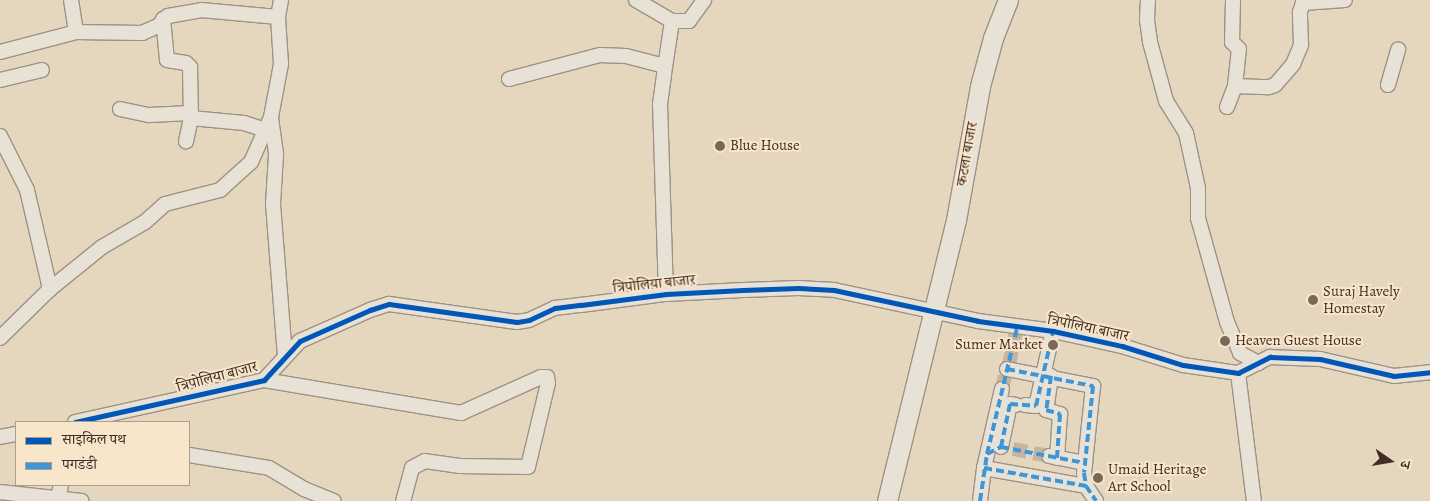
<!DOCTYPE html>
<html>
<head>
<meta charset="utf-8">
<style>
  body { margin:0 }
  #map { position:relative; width:1430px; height:501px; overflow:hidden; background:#e5d6be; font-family:Alegreya,"Noto Serif Devanagari",serif }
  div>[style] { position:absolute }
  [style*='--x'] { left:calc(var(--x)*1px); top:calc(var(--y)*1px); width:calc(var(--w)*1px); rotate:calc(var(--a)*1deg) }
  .street-tunnel>* { height:14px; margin-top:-7px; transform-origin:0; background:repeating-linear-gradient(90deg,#c4b4a0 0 14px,transparent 0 21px) }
  .roads { filter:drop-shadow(1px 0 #9d9284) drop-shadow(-1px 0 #9d9284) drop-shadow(0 1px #9d9284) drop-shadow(0 -1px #9d9284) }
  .street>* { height:14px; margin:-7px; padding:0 7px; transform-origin:7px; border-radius:7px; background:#e8e1d6 }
  .secondary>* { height:19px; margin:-9.5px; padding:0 9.5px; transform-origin:9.5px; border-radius:9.5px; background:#e8e1d6 }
  .quiet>* { height:4px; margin-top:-2px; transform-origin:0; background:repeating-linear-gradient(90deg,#3f96d6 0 8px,transparent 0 12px) }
  .cycleway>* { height:5px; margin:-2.5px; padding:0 2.5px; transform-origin:2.5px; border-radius:2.5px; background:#0057b8 }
  .dots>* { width:14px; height:14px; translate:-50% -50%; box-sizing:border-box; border:2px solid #f8e6cb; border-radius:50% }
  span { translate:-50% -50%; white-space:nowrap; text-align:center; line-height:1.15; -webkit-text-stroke:4px #f8e6cb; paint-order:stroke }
  .poi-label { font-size:15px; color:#412d27 }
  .left { translate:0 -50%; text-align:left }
  .right { translate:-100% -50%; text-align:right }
  .street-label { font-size:15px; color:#412d27 }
  .legend { position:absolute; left:15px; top:421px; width:175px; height:65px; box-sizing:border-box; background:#f8e6cb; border:1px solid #af9c89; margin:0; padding:6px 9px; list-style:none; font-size:15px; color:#412d27 }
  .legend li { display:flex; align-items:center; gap:10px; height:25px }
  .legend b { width:25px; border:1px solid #af9c89 }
  .north { position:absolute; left:1365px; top:436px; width:50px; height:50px; -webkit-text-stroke:4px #f8e6cb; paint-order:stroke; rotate:103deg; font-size:14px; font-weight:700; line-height:20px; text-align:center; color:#412d27 }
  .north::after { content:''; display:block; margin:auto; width:18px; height:22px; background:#412d27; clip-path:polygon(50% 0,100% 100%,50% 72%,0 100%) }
</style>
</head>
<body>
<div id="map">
  <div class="street-tunnel">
    <i style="--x:1009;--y:365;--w:34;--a:-78"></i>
    <i style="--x:1002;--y:389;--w:13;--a:-77"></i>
    <i style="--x:1013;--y:449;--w:36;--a:11"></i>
  </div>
  <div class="roads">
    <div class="street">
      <i style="--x:71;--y:0;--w:32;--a:81"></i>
      <i style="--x:636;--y:0;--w:42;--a:30.3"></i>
      <i style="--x:1148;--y:0;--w:20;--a:93"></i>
      <i style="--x:1147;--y:20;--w:22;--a:82"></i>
      <i style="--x:1150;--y:42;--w:61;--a:74.8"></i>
      <i style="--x:1166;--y:101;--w:38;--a:58"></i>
      <i style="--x:1186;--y:133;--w:56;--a:77.7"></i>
      <i style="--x:1198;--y:188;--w:30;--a:90"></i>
      <i style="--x:1198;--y:218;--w:108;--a:74.4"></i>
      <i style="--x:1227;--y:322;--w:34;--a:67"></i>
      <i style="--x:1240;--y:353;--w:21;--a:29"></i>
      <i style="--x:163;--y:19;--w:41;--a:84.4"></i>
      <i style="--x:167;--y:60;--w:19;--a:9"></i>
      <i style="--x:186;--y:63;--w:6;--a:45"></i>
      <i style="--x:190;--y:67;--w:51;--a:88.9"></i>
      <i style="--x:191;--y:118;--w:24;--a:102"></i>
      <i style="--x:0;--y:52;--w:79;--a:-14.7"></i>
      <i style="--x:76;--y:32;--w:66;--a:0.9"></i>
      <i style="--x:142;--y:33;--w:17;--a:-24"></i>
      <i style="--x:158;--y:26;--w:14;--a:-45"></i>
      <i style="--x:168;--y:16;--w:34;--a:-10"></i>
      <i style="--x:201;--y:10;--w:77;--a:5.2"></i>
      <i style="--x:509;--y:79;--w:94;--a:-14.8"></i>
      <i style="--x:600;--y:55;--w:26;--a:2"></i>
      <i style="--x:626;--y:56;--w:40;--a:14.4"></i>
      <i style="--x:0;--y:80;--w:43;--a:-13.4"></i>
      <i style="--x:1388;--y:85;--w:37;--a:-74"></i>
      <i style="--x:1235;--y:86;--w:34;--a:2"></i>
      <i style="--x:1269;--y:87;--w:6;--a:-18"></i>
      <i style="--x:1275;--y:85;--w:28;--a:-49"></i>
      <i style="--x:1293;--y:64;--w:21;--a:-67"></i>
      <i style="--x:1301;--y:45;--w:33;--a:-92"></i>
      <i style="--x:1300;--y:12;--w:9;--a:-72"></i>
      <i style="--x:1303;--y:3;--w:42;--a:-4.1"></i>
      <i style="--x:1227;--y:107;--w:22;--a:-69"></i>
      <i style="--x:1235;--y:86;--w:37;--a:-84"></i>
      <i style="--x:1239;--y:49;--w:10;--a:-135"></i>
      <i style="--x:1232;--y:42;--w:42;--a:-88.6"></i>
      <i style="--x:120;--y:109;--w:30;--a:12"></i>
      <i style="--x:149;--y:115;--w:42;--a:-2.7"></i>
      <i style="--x:191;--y:118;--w:53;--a:5.4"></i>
      <i style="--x:244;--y:123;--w:22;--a:18"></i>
      <i style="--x:271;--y:118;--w:37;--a:82"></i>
      <i style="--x:276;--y:155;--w:49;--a:93.5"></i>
      <i style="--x:273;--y:204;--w:152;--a:85.5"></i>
      <i style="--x:0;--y:136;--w:60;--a:63.4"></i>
      <i style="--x:27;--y:190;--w:102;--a:76.9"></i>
      <i style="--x:666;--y:294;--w:190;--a:-91.8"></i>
      <i style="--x:660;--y:104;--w:30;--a:-82"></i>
      <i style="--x:664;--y:74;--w:54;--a:-81.4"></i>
      <i style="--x:672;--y:21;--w:17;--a:0"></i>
      <i style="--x:689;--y:21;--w:26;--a:-54"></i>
      <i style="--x:0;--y:338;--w:70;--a:-44.4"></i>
      <i style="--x:50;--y:289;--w:67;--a:-38.9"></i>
      <i style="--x:102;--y:247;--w:50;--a:-30.2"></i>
      <i style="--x:145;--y:222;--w:27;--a:-42"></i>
      <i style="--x:165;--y:204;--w:57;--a:-14.3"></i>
      <i style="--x:220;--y:190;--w:42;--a:-42.1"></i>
      <i style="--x:251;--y:162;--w:49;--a:-66"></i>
      <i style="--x:271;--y:117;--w:54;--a:-79.3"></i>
      <i style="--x:281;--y:64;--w:47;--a:-93.7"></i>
      <i style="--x:278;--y:17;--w:17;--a:-80"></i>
      <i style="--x:1007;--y:369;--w:88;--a:11.2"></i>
      <i style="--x:1093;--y:386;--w:87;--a:95.9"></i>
      <i style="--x:1084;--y:473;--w:13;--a:81"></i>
      <i style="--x:1086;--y:486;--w:18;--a:56"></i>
      <i style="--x:1238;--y:373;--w:129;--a:82.9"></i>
      <i style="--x:1051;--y:376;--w:34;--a:98"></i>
      <i style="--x:1046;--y:410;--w:15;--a:16"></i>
      <i style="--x:1060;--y:414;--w:44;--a:93.9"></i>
      <i style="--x:264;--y:380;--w:200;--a:9.5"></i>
      <i style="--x:461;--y:413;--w:88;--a:-24.2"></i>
      <i style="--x:541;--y:377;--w:6;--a:0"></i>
      <i style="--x:547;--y:377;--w:6;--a:81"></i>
      <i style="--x:548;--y:383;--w:86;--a:103.4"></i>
      <i style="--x:528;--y:467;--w:68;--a:-179.2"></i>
      <i style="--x:460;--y:466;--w:35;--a:-172"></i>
      <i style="--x:425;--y:461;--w:15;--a:152"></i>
      <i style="--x:412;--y:468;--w:34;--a:105"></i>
      <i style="--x:1025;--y:405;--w:11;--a:5"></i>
      <i style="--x:1036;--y:406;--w:77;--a:-77.2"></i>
      <i style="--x:75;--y:422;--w:194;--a:-12.5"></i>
      <i style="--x:264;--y:380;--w:53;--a:-47.3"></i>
      <i style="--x:300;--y:341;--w:77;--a:-23.9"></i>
      <i style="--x:370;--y:310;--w:20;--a:-18"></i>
      <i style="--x:389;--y:304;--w:129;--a:8"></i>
      <i style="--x:517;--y:322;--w:12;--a:-9"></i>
      <i style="--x:529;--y:320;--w:29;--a:-25"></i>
      <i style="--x:555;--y:308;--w:26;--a:-7"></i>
      <i style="--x:581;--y:305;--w:86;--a:-7.4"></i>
      <i style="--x:666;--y:294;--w:77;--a:-3"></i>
      <i style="--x:743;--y:290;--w:55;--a:-2.1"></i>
      <i style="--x:798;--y:288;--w:36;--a:3"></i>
      <i style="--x:834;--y:290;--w:147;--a:12.1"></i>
      <i style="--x:978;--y:321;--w:76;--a:7.6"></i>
      <i style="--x:1053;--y:331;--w:71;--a:12.3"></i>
      <i style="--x:1122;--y:346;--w:64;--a:17.3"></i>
      <i style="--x:1183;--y:365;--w:56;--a:8.3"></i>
      <i style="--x:1238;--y:373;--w:36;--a:-27"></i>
      <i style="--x:1270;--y:357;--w:50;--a:2.3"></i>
      <i style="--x:1320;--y:359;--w:76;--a:12.9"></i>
      <i style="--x:1394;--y:376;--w:36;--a:-6"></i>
      <i style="--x:0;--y:437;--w:16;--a:-11"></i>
      <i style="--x:1001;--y:447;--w:44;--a:-78.2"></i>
      <i style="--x:1010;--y:404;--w:6;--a:9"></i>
      <i style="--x:189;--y:455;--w:81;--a:9.2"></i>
      <i style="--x:269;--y:468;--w:41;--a:31"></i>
      <i style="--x:304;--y:489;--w:32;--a:22"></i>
      <i style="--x:1049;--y:456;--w:37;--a:11"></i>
      <i style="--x:984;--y:468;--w:104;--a:10"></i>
      <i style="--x:0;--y:492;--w:82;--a:6.3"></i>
      <i style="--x:57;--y:501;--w:16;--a:-76"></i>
      <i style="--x:980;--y:501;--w:33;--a:-83"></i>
      <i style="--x:984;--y:468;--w:81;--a:-77.2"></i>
    </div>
    <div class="secondary">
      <i style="--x:887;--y:501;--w:289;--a:-76.2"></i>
      <i style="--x:956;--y:220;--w:136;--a:-79.8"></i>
      <i style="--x:980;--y:86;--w:50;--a:-74.8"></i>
      <i style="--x:993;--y:38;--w:41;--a:-68.5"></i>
    </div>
  </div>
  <div class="quiet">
    <i style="--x:1007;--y:369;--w:88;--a:11.2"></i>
    <i style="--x:1093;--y:386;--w:87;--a:95.9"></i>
    <i style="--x:1084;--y:473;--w:13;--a:81"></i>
    <i style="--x:1086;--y:486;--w:18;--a:56"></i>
    <i style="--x:1051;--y:376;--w:34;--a:98"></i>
    <i style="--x:1046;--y:410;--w:15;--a:16"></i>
    <i style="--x:1060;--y:414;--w:44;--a:93.9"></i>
    <i style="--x:1001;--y:447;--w:44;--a:-78.2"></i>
    <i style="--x:1010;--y:404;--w:26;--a:4"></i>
    <i style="--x:1036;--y:406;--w:77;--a:-77.2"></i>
    <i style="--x:987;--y:454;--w:16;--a:-27"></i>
    <i style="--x:1001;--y:447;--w:86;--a:10.8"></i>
    <i style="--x:984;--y:468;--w:104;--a:10"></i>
    <i style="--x:980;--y:501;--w:48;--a:-81.5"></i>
    <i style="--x:987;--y:454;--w:130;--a:-76.6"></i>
  </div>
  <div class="cycleway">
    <i style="--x:75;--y:422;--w:194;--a:-12.5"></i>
    <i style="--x:264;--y:380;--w:53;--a:-47.3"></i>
    <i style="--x:300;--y:341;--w:77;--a:-23.9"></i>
    <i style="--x:370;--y:310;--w:20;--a:-18"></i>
    <i style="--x:389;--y:304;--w:129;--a:8"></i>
    <i style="--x:517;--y:322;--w:12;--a:-9"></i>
    <i style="--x:529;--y:320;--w:29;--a:-25"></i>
    <i style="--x:555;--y:308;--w:26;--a:-7"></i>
    <i style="--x:581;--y:305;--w:86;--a:-7.4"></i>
    <i style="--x:666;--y:294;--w:77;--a:-3"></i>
    <i style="--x:743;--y:290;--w:55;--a:-2.1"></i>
    <i style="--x:798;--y:288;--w:36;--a:3"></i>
    <i style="--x:834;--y:290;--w:147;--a:12.1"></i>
    <i style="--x:978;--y:321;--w:76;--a:7.6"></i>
    <i style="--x:1053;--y:331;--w:71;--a:12.3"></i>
    <i style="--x:1122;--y:346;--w:64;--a:17.3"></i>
    <i style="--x:1183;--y:365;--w:56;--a:8.3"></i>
    <i style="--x:1238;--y:373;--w:36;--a:-27"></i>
    <i style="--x:1270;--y:357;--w:50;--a:2.3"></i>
    <i style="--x:1320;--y:359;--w:76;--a:12.9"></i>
    <i style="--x:1394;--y:376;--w:36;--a:-6"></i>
  </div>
  <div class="dots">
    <i style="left:720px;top:146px;background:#7a685c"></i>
    <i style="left:1313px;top:300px;background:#7a685c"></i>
    <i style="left:1225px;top:341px;background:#7a685c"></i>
    <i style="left:1053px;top:345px;background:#7a685c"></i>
    <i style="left:1098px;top:478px;background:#7a685c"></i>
  </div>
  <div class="poi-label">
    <span class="left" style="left:730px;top:146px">Blue House</span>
    <span class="left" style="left:1323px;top:300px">Suraj Havely<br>Homestay</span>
    <span class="left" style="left:1235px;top:341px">Heaven Guest House</span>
    <span class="right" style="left:1043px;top:345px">Sumer Market</span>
    <span class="left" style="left:1108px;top:478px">Umaid Heritage<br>Art School</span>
  </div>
  <div class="street-label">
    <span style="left:967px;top:154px;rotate:-80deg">कटला बाजार</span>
    <span style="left:654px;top:284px;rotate:-6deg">त्रिपोलिया बाजार</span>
    <span style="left:1088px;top:328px;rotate:12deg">त्रिपोलिया बाजार</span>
    <span style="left:217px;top:377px;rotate:-15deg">त्रिपोलिया बाजार</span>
  </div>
  <ul class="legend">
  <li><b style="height:6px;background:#0057b8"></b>साइकिल पथ</li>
  <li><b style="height:6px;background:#3f96d6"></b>पगडंडी</li>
  </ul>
  <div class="north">उ</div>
</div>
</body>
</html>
